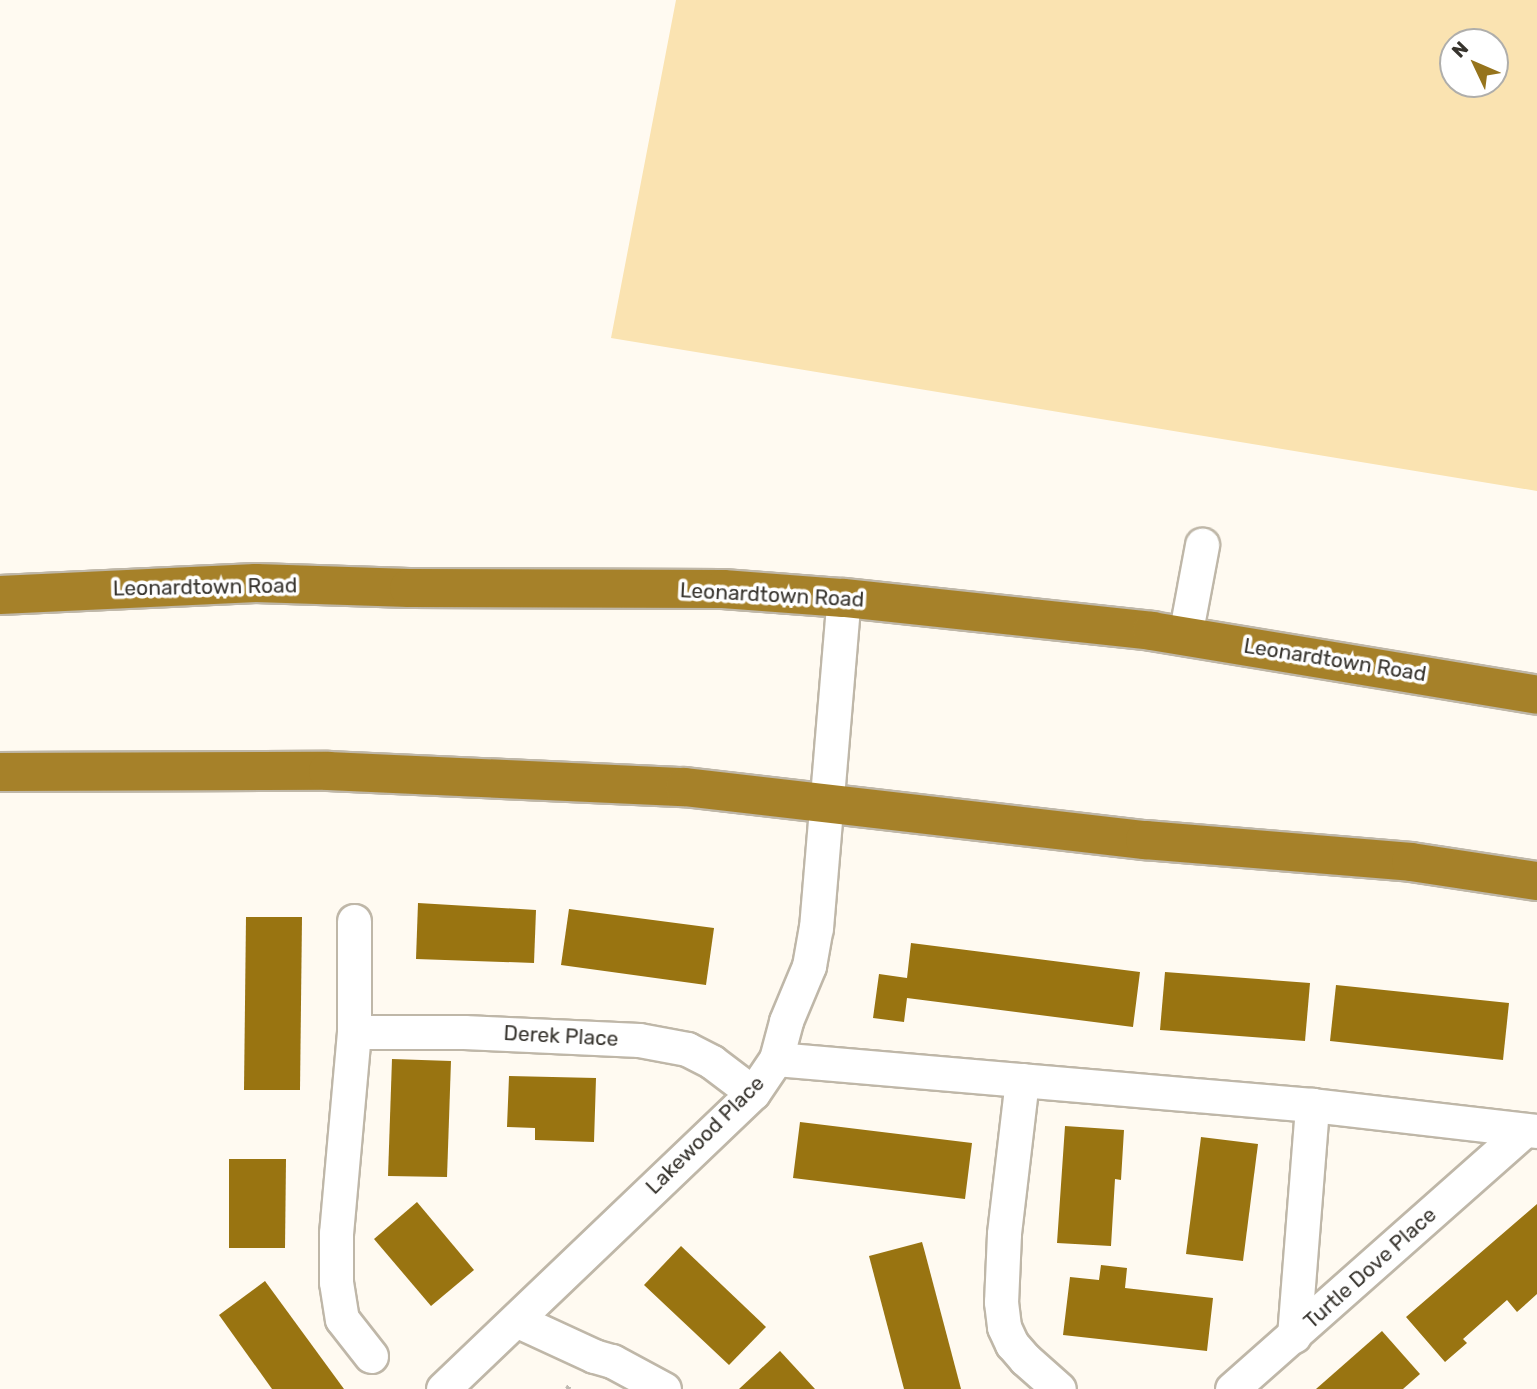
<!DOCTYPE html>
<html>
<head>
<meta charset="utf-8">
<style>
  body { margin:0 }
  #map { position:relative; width:1537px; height:1389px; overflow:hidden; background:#fffaf1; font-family:Rubik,sans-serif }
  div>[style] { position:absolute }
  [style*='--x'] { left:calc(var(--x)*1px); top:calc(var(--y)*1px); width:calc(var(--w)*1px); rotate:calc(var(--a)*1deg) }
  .green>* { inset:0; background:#fae3b1 }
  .building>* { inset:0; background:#997411 }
  .path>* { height:4.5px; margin-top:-2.25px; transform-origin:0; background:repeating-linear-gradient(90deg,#bfbab2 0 3.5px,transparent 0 8.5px) }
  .roads { filter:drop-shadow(2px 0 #bfb7a8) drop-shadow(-2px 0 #bfb7a8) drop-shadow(0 2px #bfb7a8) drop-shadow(0 -2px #bfb7a8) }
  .street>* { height:33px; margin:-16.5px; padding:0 16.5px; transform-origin:16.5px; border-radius:16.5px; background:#fff }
  .highway>* { height:38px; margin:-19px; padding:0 19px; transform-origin:19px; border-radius:19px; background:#a68129 }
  span { translate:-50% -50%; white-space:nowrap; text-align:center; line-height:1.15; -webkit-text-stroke:7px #fff; paint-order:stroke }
  .street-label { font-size:21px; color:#37342e }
  .north { position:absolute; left:1439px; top:28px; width:70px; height:70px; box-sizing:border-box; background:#fff; border:2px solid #afaeab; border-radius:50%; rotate:314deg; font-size:19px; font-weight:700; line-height:28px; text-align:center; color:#37342e }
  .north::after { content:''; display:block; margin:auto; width:24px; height:32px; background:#96741c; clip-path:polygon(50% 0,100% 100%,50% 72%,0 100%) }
</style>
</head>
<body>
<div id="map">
  <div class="green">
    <i style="clip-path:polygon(evenodd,676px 0,1537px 0,1537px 491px,611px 338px,676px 0,1453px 42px,1495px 42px,1495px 84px,1453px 84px,1453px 42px)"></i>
  </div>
  <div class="building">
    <i style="clip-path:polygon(418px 903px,536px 910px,534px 963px,416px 959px)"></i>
    <i style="clip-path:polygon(569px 909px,714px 928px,706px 985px,561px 965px)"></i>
    <i style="clip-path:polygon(246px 917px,302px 917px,300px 1090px,244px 1090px)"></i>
    <i style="clip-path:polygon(911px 943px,1140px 972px,1133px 1027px,907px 998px,904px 1022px,873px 1018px,879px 974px,907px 978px)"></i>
    <i style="clip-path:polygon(1165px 972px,1310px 983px,1305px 1041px,1160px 1030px)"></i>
    <i style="clip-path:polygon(1336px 985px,1509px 1003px,1503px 1060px,1330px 1041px)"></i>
    <i style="clip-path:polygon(392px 1059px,451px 1061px,447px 1177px,388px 1176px)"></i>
    <i style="clip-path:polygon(509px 1076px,596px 1078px,594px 1142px,535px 1140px,535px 1128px,507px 1127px)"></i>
    <i style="clip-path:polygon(800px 1122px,972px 1143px,965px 1199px,793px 1178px)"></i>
    <i style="clip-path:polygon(1065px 1126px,1124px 1130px,1121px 1180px,1115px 1179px,1111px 1246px,1057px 1243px)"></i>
    <i style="clip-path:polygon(1201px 1137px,1258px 1144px,1243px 1261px,1186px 1254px)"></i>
    <i style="clip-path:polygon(229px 1159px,286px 1159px,285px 1248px,229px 1248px)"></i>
    <i style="clip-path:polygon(417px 1202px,474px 1270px,431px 1306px,374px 1239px)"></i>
    <i style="clip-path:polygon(1537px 1204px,1537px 1294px,1517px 1312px,1507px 1300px,1463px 1339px,1467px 1343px,1445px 1362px,1406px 1317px)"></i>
    <i style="clip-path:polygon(922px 1242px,924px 1249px,961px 1389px,904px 1389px,869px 1256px)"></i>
    <i style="clip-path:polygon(681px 1246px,766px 1327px,729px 1365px,644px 1285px)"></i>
    <i style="clip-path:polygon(1101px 1265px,1127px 1268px,1125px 1288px,1213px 1298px,1207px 1351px,1063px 1335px,1070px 1277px,1099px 1280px)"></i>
    <i style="clip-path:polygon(265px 1281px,344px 1389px,272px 1389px,219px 1315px)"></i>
    <i style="clip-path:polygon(1382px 1331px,1420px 1374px,1403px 1389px,1316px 1389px)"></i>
    <i style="clip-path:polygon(780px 1351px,815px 1389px,739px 1389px)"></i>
  </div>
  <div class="path">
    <i style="--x:567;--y:1389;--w:6;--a:-59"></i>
  </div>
  <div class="roads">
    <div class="street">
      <i style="--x:1185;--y:636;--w:93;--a:-79.4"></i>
      <i style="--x:354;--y:921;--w:111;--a:90"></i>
      <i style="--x:354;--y:1032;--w:202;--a:95.1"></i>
      <i style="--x:336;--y:1233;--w:49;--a:90"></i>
      <i style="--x:336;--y:1282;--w:37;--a:81"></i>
      <i style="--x:342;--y:1319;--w:47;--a:51.9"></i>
      <i style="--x:354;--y:1032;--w:110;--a:0"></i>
      <i style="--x:464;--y:1032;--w:175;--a:2.6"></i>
      <i style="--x:639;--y:1040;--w:49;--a:10.6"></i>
      <i style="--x:687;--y:1049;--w:28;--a:27"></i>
      <i style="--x:712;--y:1062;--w:51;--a:37.1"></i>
      <i style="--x:776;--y:1059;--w:538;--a:4.91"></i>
      <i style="--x:1312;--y:1105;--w:226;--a:6.6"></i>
      <i style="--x:1022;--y:1080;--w:155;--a:96.7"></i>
      <i style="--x:1004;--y:1234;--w:68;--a:92.5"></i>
      <i style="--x:1001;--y:1302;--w:25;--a:83"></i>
      <i style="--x:1004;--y:1327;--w:19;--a:65"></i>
      <i style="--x:1012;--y:1344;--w:20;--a:49"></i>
      <i style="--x:1025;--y:1359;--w:45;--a:41.4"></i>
      <i style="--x:516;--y:1320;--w:86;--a:24.8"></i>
      <i style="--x:594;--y:1356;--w:19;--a:16"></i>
      <i style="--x:612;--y:1361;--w:59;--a:28.3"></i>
      <i style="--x:1294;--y:1336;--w:232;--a:-85.5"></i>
      <i style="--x:443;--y:1389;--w:429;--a:-43.7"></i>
      <i style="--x:753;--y:1093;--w:41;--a:-55.9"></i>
      <i style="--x:776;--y:1059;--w:39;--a:-75"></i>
      <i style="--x:786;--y:1021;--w:60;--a:-67.3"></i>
      <i style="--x:809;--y:966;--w:39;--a:-80"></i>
      <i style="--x:816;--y:928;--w:331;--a:-85.2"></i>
      <i style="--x:1232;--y:1389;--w:391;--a:-41.5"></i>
    </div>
    <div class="highway">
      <i style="--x:0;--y:595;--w:256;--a:-2.7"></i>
      <i style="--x:256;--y:583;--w:153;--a:1.9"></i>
      <i style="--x:409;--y:588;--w:314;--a:0.2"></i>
      <i style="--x:723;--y:589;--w:121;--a:4.3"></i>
      <i style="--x:844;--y:598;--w:310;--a:6.1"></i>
      <i style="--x:1152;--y:631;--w:390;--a:9.4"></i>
      <i style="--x:0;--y:772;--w:328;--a:-0.2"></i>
      <i style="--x:328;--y:771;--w:357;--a:2.6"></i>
      <i style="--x:685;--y:787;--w:463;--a:6.6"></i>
      <i style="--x:1145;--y:840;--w:267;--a:4.7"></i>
      <i style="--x:1411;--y:862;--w:127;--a:8.6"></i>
    </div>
  </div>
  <div class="street-label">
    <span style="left:205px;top:587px;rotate:-1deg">Leonardtown Road</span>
    <span style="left:772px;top:595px;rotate:3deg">Leonardtown Road</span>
    <span style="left:1335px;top:660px;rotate:9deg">Leonardtown Road</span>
    <span style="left:561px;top:1036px;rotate:3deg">Derek Place</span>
    <span style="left:705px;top:1135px;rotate:-45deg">Lakewood Place</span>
    <span style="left:1370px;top:1268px;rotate:-42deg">Turtle Dove Place</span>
  </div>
  <div class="north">N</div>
</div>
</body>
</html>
